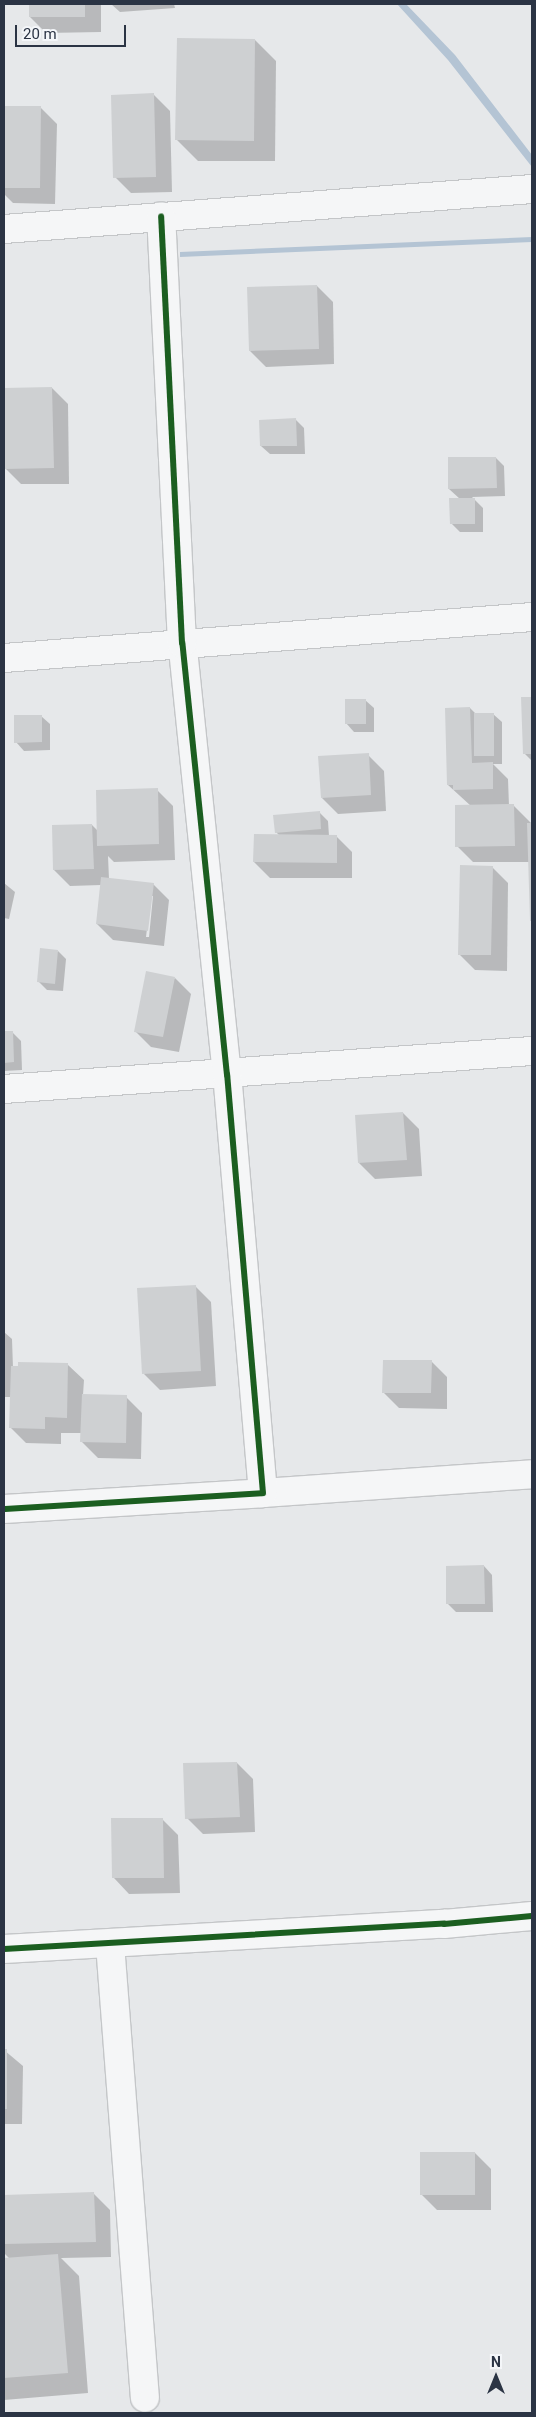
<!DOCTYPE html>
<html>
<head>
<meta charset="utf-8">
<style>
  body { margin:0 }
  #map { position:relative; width:536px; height:2417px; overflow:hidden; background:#e6e8ea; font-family:Roboto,sans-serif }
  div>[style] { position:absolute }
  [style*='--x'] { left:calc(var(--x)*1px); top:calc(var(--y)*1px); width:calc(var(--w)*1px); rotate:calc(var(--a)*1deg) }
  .water>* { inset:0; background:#b4c4d4 }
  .shadow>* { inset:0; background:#0003 }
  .building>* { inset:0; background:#ced0d2 }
  .roads { filter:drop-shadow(1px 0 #c4c6c8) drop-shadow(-1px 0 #c4c6c8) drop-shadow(0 1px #c4c6c8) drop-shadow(0 -1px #c4c6c8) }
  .minor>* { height:28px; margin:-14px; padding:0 14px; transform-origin:14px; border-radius:14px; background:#f5f6f7 }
  .cycleway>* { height:6px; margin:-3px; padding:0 3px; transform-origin:3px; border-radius:3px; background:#1b5e20 }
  span { translate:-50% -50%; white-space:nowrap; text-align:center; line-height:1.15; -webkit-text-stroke:4px #f4f6f9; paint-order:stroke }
  .frame { position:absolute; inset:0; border:5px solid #2b3444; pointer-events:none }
  .north { position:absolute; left:471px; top:2352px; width:50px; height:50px; -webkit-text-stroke:4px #f4f6f9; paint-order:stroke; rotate:0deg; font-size:14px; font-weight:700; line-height:20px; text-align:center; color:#2b3444 }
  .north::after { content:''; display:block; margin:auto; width:18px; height:22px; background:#2b3444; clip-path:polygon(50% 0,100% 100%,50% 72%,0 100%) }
  .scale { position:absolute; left:15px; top:25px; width:111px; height:22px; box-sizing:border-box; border:2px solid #2b3444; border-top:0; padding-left:6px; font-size:15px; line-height:18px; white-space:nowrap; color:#2b3444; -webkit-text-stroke:4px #f4f6f9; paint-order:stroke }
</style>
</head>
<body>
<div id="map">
  <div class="water">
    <i style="clip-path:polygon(397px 4px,406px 4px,455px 55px,532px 155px,532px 167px,448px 60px)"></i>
    <i style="clip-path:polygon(532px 237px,532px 242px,180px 257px,180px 252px)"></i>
  </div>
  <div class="shadow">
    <i style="clip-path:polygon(30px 4px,101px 4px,101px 32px,46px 33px,30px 17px)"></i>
    <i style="clip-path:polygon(111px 4px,174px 4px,175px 8px,120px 12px)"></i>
    <i style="clip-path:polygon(255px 40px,276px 61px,275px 161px,198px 161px,177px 140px)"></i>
    <i style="clip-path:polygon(154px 95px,170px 111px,172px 192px,131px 193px,115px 177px)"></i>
    <i style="clip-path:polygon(4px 107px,41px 108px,57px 124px,55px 204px,13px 203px,4px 194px)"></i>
    <i style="clip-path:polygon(317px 286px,333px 302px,334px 364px,266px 367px,250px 351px)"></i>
    <i style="clip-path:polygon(52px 388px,68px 404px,69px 484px,21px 484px,5px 468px,4px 389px)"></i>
    <i style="clip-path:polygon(296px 420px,304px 428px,305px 454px,270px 454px,261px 446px)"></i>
    <i style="clip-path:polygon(496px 458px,504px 466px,505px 496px,472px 497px,483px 508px,483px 532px,460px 532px,451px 523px,460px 499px,449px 489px)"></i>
    <i style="clip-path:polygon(532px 698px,532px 761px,524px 753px,523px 699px)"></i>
    <i style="clip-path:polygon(365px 700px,374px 708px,374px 732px,354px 732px,346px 723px)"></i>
    <i style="clip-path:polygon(470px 708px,476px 714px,493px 714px,502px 722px,502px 764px,493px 764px,508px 779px,509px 806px,514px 806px,532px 824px,532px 921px,530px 862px,473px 862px,457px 846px,471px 806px,448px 785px)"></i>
    <i style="clip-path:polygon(41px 716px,50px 724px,50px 750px,24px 751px,16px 742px)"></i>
    <i style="clip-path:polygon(368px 755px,384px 771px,386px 811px,338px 814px,322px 798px)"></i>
    <i style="clip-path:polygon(evenodd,157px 790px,173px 806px,175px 860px,114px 862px,108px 856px,109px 879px,153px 884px,169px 900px,164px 946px,113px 940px,97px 924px,101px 885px,70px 886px,54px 870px,92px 825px,98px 831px,157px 790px,151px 896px,153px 896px,149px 937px,146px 937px,151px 896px)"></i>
    <i style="clip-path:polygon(319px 812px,328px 821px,329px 836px,336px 836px,352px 852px,352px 878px,270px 878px,254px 862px,279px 835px,276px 832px)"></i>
    <i style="clip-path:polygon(492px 867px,508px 883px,507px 971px,475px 970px,459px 954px)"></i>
    <i style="clip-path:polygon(4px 883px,15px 892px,9px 919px,4px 918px)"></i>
    <i style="clip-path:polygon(58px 951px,66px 959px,63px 991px,47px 990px,38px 981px)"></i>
    <i style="clip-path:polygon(175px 978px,191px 994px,179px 1052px,151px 1047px,135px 1031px)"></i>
    <i style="clip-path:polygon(12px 1032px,21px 1041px,22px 1070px,4px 1071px,4px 1033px)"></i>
    <i style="clip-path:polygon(403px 1113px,419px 1129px,422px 1176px,375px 1179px,359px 1163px)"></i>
    <i style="clip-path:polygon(195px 1286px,211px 1302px,216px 1386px,160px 1390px,144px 1374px)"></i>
    <i style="clip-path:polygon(4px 1332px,12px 1339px,13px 1368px,68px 1365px,84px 1380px,83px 1395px,126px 1397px,142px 1413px,141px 1459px,98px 1458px,82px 1442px,82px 1433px,61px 1433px,61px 1444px,26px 1443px,10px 1427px,11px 1397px,4px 1397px)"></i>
    <i style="clip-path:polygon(431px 1361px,447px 1377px,447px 1409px,399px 1408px,383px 1392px)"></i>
    <i style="clip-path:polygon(484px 1566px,492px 1575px,493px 1612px,456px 1612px,447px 1603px)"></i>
    <i style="clip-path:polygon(237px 1763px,253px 1779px,255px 1832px,203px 1834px,187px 1818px)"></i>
    <i style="clip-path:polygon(162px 1819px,178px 1835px,180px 1893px,129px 1894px,114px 1878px)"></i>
    <i style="clip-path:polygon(4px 2050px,23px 2066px,22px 2124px,4px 2124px)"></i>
    <i style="clip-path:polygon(475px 2153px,491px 2169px,491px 2210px,437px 2210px,421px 2194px)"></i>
    <i style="clip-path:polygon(94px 2194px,110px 2210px,111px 2257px,61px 2258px,79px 2276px,88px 2393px,4px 2400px,4px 2260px,10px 2259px,4px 2253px,4px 2196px)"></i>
  </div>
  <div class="building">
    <i style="clip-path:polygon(29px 4px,85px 4px,85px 17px,29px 17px)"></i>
    <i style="clip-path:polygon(177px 38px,255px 39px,254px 141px,175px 140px)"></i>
    <i style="clip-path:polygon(154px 93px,156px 177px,113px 178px,111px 95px)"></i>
    <i style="clip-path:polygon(4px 106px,41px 106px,40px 188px,4px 188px)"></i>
    <i style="clip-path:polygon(317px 285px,319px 349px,249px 351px,247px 287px)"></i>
    <i style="clip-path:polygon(52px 387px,54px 468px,4px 469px,4px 388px)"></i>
    <i style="clip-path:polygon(296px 418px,297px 446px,260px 446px,259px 420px)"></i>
    <i style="clip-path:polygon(448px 457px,496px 457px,497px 488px,448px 489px)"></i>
    <i style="clip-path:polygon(449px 498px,475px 498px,475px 524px,450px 524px)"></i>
    <i style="clip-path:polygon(521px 697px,532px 697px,532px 754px,523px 754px)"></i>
    <i style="clip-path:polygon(345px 699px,366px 699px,366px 724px,345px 724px)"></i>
    <i style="clip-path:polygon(470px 707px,472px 763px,493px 762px,493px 789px,453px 790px,453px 785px,447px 785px,445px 708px)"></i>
    <i style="clip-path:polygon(474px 713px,494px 713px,494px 756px,474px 756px)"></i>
    <i style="clip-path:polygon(14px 715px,42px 715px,42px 742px,14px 743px)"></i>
    <i style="clip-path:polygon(369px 753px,371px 795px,321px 798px,318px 756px)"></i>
    <i style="clip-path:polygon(158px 788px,159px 844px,97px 846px,96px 790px)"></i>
    <i style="clip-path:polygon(514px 804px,515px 846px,455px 847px,455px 805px)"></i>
    <i style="clip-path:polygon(320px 811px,321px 829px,275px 833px,273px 815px)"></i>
    <i style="clip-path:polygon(527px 823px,532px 823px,532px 921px,530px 921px)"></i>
    <i style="clip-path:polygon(92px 824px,94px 869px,53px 870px,52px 825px)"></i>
    <i style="clip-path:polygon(254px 834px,337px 835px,337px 863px,253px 862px)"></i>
    <i style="clip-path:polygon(460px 865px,493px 866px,491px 955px,458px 955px)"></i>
    <i style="clip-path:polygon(101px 877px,154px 883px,148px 931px,96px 924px)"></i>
    <i style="clip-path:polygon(40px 948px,58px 950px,55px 984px,37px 982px)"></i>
    <i style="clip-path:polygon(146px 971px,175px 977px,163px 1037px,134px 1032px)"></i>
    <i style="clip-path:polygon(4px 1031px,13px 1031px,14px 1062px,4px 1063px)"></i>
    <i style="clip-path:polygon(403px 1112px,407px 1160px,358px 1163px,355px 1115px)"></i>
    <i style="clip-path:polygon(196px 1285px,201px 1371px,142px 1374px,137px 1288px)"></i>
    <i style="clip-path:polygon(383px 1360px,432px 1360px,431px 1393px,382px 1393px)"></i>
    <i style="clip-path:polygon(18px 1362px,68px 1363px,67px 1418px,45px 1417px,45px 1429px,9px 1428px,11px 1366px,18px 1366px)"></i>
    <i style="clip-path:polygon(82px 1394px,127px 1395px,126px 1443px,80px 1442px)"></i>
    <i style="clip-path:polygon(484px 1565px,485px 1604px,446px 1604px,446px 1566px)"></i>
    <i style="clip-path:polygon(237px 1762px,240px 1817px,185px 1819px,183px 1763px)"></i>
    <i style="clip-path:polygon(111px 1818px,163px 1818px,164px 1878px,112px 1878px)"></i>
    <i style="clip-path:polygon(4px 2049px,7px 2049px,7px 2109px,4px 2109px)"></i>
    <i style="clip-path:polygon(420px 2152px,475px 2152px,475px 2195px,420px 2195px)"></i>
    <i style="clip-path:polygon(94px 2192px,96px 2242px,4px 2244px,4px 2195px)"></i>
    <i style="clip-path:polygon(58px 2254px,68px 2373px,4px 2378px,4px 2258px)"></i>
  </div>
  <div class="roads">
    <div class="minor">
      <i style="--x:4;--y:229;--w:530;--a:-4.33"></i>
      <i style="--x:4;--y:658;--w:530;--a:-4.44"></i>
      <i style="--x:4;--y:1089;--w:529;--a:-4.12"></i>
      <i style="--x:263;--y:1493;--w:270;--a:-4"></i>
      <i style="--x:4;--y:1509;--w:259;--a:-3.5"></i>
      <i style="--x:263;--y:1493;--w:420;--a:-94.9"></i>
      <i style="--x:227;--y:1075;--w:434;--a:-95.9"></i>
      <i style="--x:182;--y:643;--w:427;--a:-92.8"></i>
      <i style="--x:110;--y:1944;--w:455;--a:85.6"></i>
      <i style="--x:4;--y:1949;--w:441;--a:-3.3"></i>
      <i style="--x:444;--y:1924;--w:88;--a:-5.2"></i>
    </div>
  </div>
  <div class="cycleway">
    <i style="--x:4;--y:1509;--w:259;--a:-3.5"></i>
    <i style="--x:263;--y:1493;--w:420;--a:-94.9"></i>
    <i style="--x:227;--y:1075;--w:434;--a:-95.9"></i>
    <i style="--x:182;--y:643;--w:427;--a:-92.8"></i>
    <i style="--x:4;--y:1949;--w:441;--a:-3.3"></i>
    <i style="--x:444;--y:1924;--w:88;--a:-5.2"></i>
  </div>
  <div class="frame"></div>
  <div class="north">N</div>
  <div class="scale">20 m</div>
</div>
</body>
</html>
